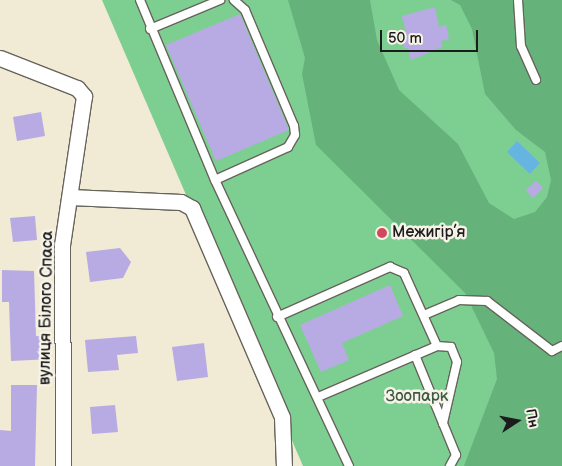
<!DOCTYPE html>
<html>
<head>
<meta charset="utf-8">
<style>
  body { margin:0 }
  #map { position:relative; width:562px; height:466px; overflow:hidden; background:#f1ead4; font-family:"Balsamiq Sans",sans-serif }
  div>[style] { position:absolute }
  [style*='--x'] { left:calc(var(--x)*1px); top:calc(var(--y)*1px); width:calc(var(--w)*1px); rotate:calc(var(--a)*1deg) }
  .green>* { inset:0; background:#7dcf91 }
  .forest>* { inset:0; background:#66b27b }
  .water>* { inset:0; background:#66b5e0 }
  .building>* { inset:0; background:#b8abe3 }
  .roads { filter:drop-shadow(1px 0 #67645c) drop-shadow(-1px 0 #67645c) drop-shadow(0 1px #67645c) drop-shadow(0 -1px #67645c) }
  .service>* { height:8px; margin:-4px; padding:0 4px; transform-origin:4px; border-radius:4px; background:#fff }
  .minor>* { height:15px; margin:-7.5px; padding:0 7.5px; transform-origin:7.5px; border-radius:7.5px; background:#fff }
  .dots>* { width:14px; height:14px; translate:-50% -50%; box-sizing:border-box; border:2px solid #f7f3e8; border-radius:50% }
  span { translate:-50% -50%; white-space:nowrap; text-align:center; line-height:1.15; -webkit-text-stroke:5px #f7f3e8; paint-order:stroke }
  .poi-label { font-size:16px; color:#1c1c1c }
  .left { translate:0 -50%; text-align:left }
  .street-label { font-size:16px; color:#1c1c1c }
  .park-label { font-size:16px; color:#3e5b45 }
  .north { position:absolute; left:492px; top:396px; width:50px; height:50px; -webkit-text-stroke:4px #f7f3e8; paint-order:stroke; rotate:79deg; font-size:14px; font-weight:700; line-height:20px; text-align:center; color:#1c1c1c }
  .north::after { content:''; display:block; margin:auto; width:18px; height:22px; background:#1c1c1c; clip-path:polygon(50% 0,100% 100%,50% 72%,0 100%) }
  .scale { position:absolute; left:380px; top:30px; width:98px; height:22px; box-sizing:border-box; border:2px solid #1c1c1c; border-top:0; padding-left:6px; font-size:15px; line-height:18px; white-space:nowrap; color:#1c1c1c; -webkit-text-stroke:4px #f7f3e8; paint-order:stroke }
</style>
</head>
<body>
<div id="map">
  <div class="green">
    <i style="clip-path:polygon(102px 0,562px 0,562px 466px,303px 466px)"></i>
  </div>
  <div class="forest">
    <i style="clip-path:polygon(288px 0,370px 0,377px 40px,399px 90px,458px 144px,489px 203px,514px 219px,535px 212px,547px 197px,551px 180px,545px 152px,516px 130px,485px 94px,472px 29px,460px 5px,451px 0,562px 0,562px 466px,464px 466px,497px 379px,494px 353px,465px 293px,316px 145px,302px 74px,305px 58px)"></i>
  </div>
  <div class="water">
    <i style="clip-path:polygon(517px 141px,540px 163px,530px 174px,507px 152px)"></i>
  </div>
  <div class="building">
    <i style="clip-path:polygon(435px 7px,439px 27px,446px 25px,449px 39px,441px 41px,442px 47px,411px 60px,408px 48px,404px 48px,402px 38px,407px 37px,402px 16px)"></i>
    <i style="clip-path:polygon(240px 14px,289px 130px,216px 161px,166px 45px)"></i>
    <i style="clip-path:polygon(41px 112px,45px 136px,17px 141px,13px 117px)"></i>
    <i style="clip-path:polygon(536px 181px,543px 188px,533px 198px,526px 190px)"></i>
    <i style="clip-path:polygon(35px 216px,37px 240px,13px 242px,10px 218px)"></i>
    <i style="clip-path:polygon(120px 248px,131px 262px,123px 278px,90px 282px,86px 252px)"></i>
    <i style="clip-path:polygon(2px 270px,34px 271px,36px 336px,44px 336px,44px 346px,51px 346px,52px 359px,11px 361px,9px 302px,2px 302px)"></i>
    <i style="clip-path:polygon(390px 285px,403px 316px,342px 343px,349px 360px,321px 372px,300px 325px)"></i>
    <i style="clip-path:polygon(136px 336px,138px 353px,117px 355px,119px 370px,88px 372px,85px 340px)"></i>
    <i style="clip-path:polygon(204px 343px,208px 377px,177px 381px,172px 347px)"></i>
    <i style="clip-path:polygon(11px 385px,37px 385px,35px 466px,0 466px,0 430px,11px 431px)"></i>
    <i style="clip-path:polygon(115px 405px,118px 432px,92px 434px,90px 407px)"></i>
  </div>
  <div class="roads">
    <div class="service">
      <i style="--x:140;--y:0;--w:195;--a:67.4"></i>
      <i style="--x:215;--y:180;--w:316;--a:64.9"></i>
      <i style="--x:518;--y:0;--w:46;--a:86.3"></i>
      <i style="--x:521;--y:46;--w:37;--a:66"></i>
      <i style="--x:150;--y:29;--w:76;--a:-22.5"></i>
      <i style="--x:215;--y:180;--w:80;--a:-24.3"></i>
      <i style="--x:288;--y:147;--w:14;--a:-60"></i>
      <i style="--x:295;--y:135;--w:9;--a:-96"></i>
      <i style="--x:294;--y:126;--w:126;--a:-112.9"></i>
      <i style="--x:245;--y:10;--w:15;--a:-138"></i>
      <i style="--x:424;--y:315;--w:38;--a:-23"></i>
      <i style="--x:459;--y:300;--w:28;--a:2"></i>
      <i style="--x:487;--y:301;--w:82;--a:37.6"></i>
      <i style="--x:552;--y:351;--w:11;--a:-27"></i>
      <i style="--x:277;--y:317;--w:124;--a:-23.9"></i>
      <i style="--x:390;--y:267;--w:15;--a:23"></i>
      <i style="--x:404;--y:273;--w:80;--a:65.7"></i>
      <i style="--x:437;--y:346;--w:129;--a:156.8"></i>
      <i style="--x:437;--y:346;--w:14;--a:4"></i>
      <i style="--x:451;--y:347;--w:16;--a:68"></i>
      <i style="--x:457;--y:362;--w:63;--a:102.9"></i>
      <i style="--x:415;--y:355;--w:108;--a:67.7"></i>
      <i style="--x:456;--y:455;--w:13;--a:119"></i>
    </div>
    <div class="minor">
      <i style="--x:0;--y:58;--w:83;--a:21.3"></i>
      <i style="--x:77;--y:88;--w:11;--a:49"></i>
      <i style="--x:84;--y:96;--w:151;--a:98.4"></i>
      <i style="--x:62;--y:245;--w:221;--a:89.7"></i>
      <i style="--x:70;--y:197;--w:111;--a:2.6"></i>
      <i style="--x:181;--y:202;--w:13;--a:29"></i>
      <i style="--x:192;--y:208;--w:228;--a:66.7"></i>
      <i style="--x:282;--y:417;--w:49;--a:87.7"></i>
    </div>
  </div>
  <div class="dots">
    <i style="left:382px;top:233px;background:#d1495b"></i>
  </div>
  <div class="poi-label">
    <span class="left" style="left:392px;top:233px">Межигір’я</span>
  </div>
  <div class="street-label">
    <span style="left:47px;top:308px;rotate:-89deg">вулиця Білого Спаса</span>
  </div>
  <div class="park-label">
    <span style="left:417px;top:397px">Зоопарк</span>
  </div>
  <div class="north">Пн</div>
  <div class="scale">50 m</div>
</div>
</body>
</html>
